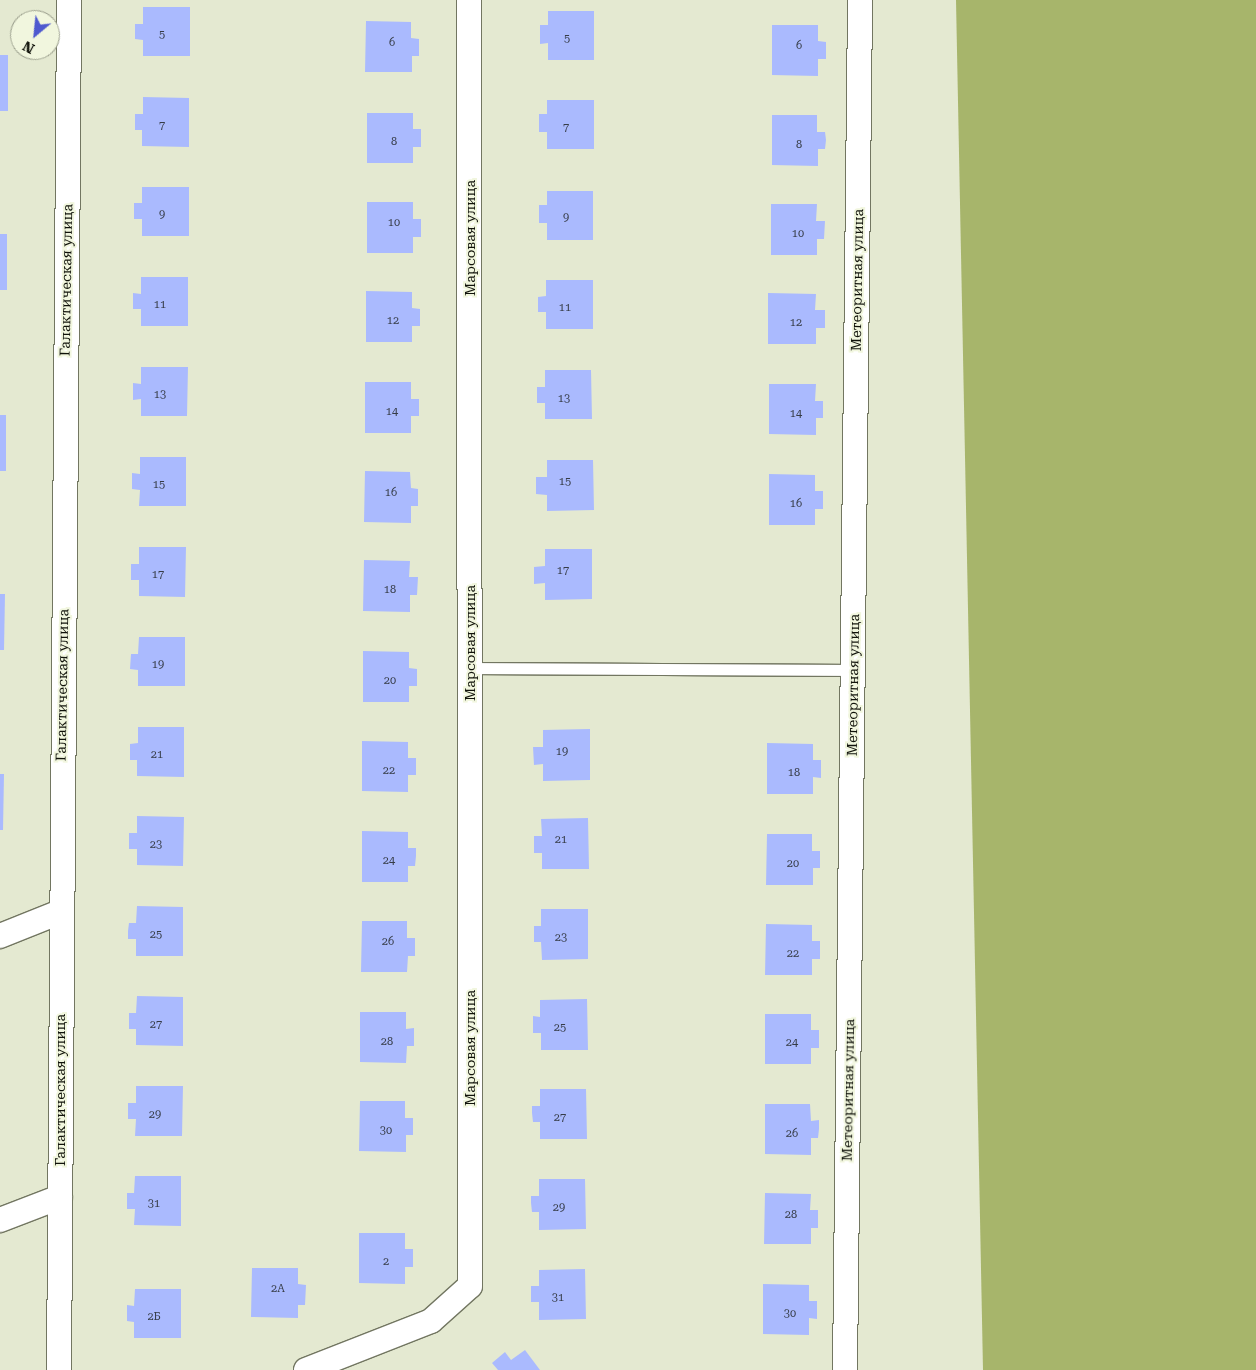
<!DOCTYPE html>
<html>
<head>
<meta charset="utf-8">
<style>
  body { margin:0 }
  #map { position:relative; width:1256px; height:1370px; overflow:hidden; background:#e4e9d1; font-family:"Roboto Serif",serif }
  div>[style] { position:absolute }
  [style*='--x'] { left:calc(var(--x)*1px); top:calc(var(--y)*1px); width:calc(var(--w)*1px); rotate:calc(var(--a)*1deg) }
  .forest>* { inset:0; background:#a7b56b }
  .building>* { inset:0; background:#aabafe }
  .roads { filter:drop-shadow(1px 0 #727661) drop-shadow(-1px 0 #727661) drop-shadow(0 1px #727661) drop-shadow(0 -1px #727661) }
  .service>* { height:11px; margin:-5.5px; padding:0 5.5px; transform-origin:5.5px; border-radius:5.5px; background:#fff }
  .minor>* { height:24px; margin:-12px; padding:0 12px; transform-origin:12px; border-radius:12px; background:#fff }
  span { translate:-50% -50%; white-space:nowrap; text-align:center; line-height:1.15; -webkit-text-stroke:4px #f1f6de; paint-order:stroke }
  .number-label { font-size:11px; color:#363c47 }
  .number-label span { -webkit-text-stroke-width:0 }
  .street-label { font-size:14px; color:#10120a }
  .north { position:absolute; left:10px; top:10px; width:50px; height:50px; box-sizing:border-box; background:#f1f6de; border:1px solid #979b89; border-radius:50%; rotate:208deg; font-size:14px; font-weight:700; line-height:20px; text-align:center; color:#10120a }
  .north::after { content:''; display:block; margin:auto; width:18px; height:22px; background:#4e59cf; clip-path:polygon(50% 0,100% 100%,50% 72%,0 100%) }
</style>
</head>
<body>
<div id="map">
  <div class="forest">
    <i style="clip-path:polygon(956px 0,1256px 0,1256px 1370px,983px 1370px)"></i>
  </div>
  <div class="building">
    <i style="clip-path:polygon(143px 7px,190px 7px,190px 56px,143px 56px,143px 40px,135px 39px,135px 24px,143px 24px)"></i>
    <i style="clip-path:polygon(548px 11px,594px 11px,594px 60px,548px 60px,548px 43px,540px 44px,540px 25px,548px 25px)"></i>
    <i style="clip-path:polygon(366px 21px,411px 22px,411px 38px,419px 39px,419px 56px,412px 56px,412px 72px,365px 72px)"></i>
    <i style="clip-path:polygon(772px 25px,818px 25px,818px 41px,826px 42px,826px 59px,818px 59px,818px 76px,772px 75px)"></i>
    <i style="clip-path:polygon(0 55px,8px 55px,8px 111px,0 111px)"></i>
    <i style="clip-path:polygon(143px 97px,189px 98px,189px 147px,142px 146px,142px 130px,135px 130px,135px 114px,143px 114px)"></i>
    <i style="clip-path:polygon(547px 100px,594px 100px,594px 149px,547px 149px,547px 132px,539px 132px,539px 114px,547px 114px)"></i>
    <i style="clip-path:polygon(367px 113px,413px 113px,413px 129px,421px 129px,421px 147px,413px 147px,413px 163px,367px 163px)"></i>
    <i style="clip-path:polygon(772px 115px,817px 115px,817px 132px,825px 132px,826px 140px,825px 149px,818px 149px,818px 166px,772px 165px)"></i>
    <i style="clip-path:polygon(142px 187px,189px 187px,189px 236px,142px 236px,142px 219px,134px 219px,134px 203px,142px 203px)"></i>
    <i style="clip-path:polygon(547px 191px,593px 191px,593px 240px,547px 240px,547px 223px,539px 223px,539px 205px,547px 205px)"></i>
    <i style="clip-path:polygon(367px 202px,413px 202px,413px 219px,421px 219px,421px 237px,413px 237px,413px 253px,367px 253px)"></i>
    <i style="clip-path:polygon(771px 204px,817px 204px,816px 221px,825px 221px,824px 239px,817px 239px,817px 255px,771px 255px)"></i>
    <i style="clip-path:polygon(0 234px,7px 234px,7px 290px,0 290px)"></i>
    <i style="clip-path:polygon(141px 277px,188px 277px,188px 326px,141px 326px,141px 309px,133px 309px,133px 293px,141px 294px)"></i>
    <i style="clip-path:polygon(546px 280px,593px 280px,593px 329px,546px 329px,546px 312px,538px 312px,538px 297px,546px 296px)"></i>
    <i style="clip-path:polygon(366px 291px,412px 292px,412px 308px,420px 309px,420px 326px,412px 326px,412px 342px,366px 342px)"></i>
    <i style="clip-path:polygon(768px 293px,816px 294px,815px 310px,825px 310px,825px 328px,816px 328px,816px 344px,768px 344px)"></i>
    <i style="clip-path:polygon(141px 367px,188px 367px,187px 416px,141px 416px,141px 399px,133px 400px,133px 383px,141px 384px)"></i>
    <i style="clip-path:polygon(545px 370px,591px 370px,592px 419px,545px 419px,545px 403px,537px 403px,537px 387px,545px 387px)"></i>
    <i style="clip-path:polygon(365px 382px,411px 382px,411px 399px,419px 399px,419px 416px,411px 416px,411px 433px,365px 433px)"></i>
    <i style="clip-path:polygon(769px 384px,816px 384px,815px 401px,823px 401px,823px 418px,816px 418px,816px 435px,769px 434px)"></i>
    <i style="clip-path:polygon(0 415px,6px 415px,6px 471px,0 471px)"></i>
    <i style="clip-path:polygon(140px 457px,186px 457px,186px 506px,139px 506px,140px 490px,132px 489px,132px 473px,140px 474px)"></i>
    <i style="clip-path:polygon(547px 460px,593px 460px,594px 510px,547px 511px,547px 495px,536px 494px,536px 477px,547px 477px)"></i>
    <i style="clip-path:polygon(365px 471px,410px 472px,411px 488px,418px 489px,418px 506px,411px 506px,411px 523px,364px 522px)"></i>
    <i style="clip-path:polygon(769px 474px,815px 475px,815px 491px,823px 491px,823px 509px,815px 509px,815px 525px,769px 525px)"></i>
    <i style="clip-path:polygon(139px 547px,186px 547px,185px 597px,139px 596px,139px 580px,131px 580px,131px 564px,139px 564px)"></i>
    <i style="clip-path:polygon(545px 549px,592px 549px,592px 599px,545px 600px,545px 583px,534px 584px,534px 567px,545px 566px)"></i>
    <i style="clip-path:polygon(364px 560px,410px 561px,409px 577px,418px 577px,417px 595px,410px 595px,410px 612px,363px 611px)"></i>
    <i style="clip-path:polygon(0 594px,5px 594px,4px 650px,0 650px)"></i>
    <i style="clip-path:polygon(139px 637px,185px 637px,185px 686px,138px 686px,138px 670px,130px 669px,131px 654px,138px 654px)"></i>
    <i style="clip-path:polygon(363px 651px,409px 652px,409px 668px,417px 669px,417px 686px,409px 686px,409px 702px,363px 702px)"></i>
    <i style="clip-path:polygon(138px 727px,184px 727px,184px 777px,137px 776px,137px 760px,130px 760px,130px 744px,138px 743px)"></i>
    <i style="clip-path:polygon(590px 729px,590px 780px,543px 781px,543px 764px,534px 765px,533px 747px,543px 747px,543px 730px)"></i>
    <i style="clip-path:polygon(362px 741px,408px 742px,408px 758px,416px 758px,416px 775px,408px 775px,408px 792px,362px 791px)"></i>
    <i style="clip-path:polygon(767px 743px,813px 744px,813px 760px,821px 760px,821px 778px,813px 777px,813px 794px,767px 794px)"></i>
    <i style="clip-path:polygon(0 774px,4px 774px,3px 830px,0 830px)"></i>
    <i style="clip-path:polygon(137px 816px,184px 817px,183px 866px,137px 865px,137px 849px,129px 849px,129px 833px,137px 833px)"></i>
    <i style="clip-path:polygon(588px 818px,589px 869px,542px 869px,542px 853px,534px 853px,534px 836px,542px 836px,541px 819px)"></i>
    <i style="clip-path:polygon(362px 831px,408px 832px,408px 848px,416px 848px,416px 856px,415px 866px,408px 866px,408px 882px,362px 882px)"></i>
    <i style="clip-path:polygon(767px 834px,812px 834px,812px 851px,820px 851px,820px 868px,813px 868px,813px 885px,766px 885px)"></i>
    <i style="clip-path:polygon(137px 906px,183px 907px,183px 956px,136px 956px,136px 939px,128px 939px,128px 931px,129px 923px,136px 923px)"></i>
    <i style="clip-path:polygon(541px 909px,588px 909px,588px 959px,542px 960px,541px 942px,534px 942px,534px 926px,541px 926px)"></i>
    <i style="clip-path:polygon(362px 921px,407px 921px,407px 938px,415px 938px,415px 956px,408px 956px,407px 972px,361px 972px)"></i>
    <i style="clip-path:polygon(766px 924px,812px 925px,812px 941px,820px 941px,820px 959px,812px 959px,812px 975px,765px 975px)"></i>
    <i style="clip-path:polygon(137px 996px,183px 997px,183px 1046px,136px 1045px,136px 1029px,129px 1029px,129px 1013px,136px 1013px)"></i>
    <i style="clip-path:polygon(587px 999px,588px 1050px,541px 1050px,541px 1033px,533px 1033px,533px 1016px,540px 1017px,540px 1000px)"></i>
    <i style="clip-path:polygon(360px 1012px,406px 1012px,406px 1029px,414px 1028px,414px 1046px,407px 1046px,406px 1063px,360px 1062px)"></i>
    <i style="clip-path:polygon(765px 1014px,811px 1014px,811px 1030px,819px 1030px,819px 1048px,811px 1048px,811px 1064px,765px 1064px)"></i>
    <i style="clip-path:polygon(136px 1086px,183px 1086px,182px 1136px,135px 1136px,136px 1119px,128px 1119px,128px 1103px,136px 1103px)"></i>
    <i style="clip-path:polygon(540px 1089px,586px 1089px,587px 1139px,540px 1139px,540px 1122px,533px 1122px,532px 1113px,532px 1106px,540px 1106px)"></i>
    <i style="clip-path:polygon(360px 1101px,405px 1101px,405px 1118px,413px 1118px,413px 1135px,406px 1135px,406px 1152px,359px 1151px)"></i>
    <i style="clip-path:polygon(765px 1104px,810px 1104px,811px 1121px,819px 1120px,819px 1129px,818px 1138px,811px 1138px,811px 1155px,765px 1154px)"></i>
    <i style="clip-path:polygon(135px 1176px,181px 1176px,181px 1226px,134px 1225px,135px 1209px,127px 1209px,127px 1193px,134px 1193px)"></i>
    <i style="clip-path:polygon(539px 1179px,585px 1179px,586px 1229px,539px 1230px,539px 1212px,532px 1212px,531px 1203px,531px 1196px,539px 1196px)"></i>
    <i style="clip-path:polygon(765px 1193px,811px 1194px,810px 1210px,818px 1210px,818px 1228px,811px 1228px,811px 1244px,764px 1244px)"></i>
    <i style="clip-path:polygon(359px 1233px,405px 1233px,405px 1249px,413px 1249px,413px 1267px,405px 1267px,405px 1284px,359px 1283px)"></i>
    <i style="clip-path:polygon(252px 1268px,298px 1268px,298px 1284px,306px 1285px,305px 1305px,298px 1305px,298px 1318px,251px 1317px)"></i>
    <i style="clip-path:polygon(585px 1269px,586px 1319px,539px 1320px,539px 1302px,531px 1302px,531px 1286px,539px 1286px,539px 1270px)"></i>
    <i style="clip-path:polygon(763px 1284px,809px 1285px,809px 1301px,817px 1301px,817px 1319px,809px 1318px,809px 1335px,763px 1334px)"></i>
    <i style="clip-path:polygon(135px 1289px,181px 1289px,181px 1338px,134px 1338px,134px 1322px,127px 1321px,127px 1305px,134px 1306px)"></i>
    <i style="clip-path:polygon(525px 1350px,540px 1370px,498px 1370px,492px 1363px,505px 1352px,511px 1360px)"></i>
  </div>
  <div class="roads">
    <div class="service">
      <i style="--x:470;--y:668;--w:383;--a:0.3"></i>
    </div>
    <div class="minor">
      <i style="--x:0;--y:936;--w:65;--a:-21.8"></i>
      <i style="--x:0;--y:1220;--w:64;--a:-21"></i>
      <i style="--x:59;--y:1370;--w:1370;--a:-89.58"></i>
      <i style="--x:306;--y:1370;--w:134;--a:-21.4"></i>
      <i style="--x:431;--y:1321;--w:52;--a:-41.9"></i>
      <i style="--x:470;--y:1286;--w:1286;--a:-90.04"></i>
      <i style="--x:845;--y:1370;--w:1370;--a:-89.37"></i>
    </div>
  </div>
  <div class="number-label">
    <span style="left:162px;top:35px">5</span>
    <span style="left:567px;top:39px">5</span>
    <span style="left:392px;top:43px">6</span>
    <span style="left:799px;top:46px">6</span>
    <span style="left:162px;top:126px">7</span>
    <span style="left:566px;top:128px">7</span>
    <span style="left:394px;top:142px">8</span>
    <span style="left:799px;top:145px">8</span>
    <span style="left:162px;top:215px">9</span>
    <span style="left:566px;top:218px">9</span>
    <span style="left:394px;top:223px">10</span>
    <span style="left:798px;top:234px">10</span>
    <span style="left:160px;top:305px">11</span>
    <span style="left:565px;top:308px">11</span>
    <span style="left:393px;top:321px">12</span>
    <span style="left:796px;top:323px">12</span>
    <span style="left:160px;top:395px">13</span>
    <span style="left:564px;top:399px">13</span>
    <span style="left:392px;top:412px">14</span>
    <span style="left:796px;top:414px">14</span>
    <span style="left:565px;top:482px">15</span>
    <span style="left:159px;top:485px">15</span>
    <span style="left:391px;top:493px">16</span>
    <span style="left:796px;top:504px">16</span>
    <span style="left:563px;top:571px">17</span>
    <span style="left:158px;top:575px">17</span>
    <span style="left:390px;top:590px">18</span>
    <span style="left:158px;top:665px">19</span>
    <span style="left:390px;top:681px">20</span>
    <span style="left:562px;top:752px">19</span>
    <span style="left:157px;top:755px">21</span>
    <span style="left:389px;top:771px">22</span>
    <span style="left:794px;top:773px">18</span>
    <span style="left:561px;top:840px">21</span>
    <span style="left:156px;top:845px">23</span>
    <span style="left:389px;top:861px">24</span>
    <span style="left:793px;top:864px">20</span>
    <span style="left:156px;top:935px">25</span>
    <span style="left:561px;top:938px">23</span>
    <span style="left:388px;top:942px">26</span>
    <span style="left:793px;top:954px">22</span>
    <span style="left:156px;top:1025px">27</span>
    <span style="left:560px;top:1028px">25</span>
    <span style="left:387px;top:1042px">28</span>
    <span style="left:792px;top:1043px">24</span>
    <span style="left:155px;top:1115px">29</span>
    <span style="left:560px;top:1118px">27</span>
    <span style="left:386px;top:1131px">30</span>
    <span style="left:792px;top:1134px">26</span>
    <span style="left:154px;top:1204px">31</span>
    <span style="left:559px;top:1208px">29</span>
    <span style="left:791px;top:1215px">28</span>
    <span style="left:386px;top:1262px">2</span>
    <span style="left:278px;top:1289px">2А</span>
    <span style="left:558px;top:1298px">31</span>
    <span style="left:790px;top:1314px">30</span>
    <span style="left:154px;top:1317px">2Б</span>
  </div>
  <div class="street-label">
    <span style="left:470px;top:238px;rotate:-90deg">Марсовая улица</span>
    <span style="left:66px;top:280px;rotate:-89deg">Галактическая улица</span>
    <span style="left:857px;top:280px;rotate:-89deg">Метеоритная улица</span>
    <span style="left:470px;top:643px;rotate:-90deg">Марсовая улица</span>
    <span style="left:62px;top:685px;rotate:-89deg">Галактическая улица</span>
    <span style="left:853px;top:685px;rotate:-89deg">Метеоритная улица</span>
    <span style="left:470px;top:1048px;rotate:-90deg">Марсовая улица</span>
    <span style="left:60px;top:1090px;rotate:-90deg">Галактическая улица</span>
    <span style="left:848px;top:1090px;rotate:-89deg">Метеоритная улица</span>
  </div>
  <div class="north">N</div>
</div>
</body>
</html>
